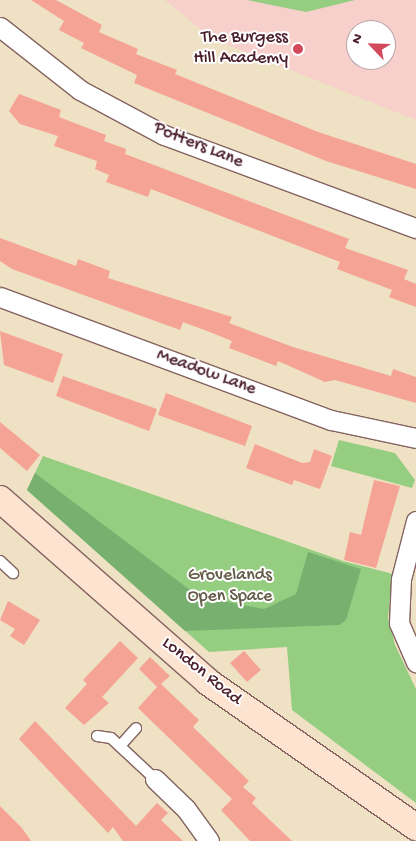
<!DOCTYPE html>
<html>
<head>
<meta charset="utf-8">
<style>
  body { margin:0 }
  #map { position:relative; width:416px; height:841px; overflow:hidden; background:#efe1c3; font-family:"Gochi Hand",sans-serif }
  div>[style] { position:absolute }
  [style*='--x'] { left:calc(var(--x)*1px); top:calc(var(--y)*1px); width:calc(var(--w)*1px); rotate:calc(var(--a)*1deg) }
  .built>* { inset:0; background:#f7d0cb }
  .green>* { inset:0; background:#95ce81 }
  .forest>* { inset:0; background:#78b16f }
  .building>* { inset:0; background:#f5a395 }
  .roads { filter:drop-shadow(1px 0 #846360) drop-shadow(-1px 0 #846360) drop-shadow(0 1px #846360) drop-shadow(0 -1px #846360) }
  .service>* { height:10px; margin:-5px; padding:0 5px; transform-origin:5px; border-radius:5px; background:#fff }
  .minor>* { height:19px; margin:-9.5px; padding:0 9.5px; transform-origin:9.5px; border-radius:9.5px; background:#fff }
  .secondary>* { height:26px; margin:-13px; padding:0 13px; transform-origin:13px; border-radius:13px; background:#fde4d0 }
  .dots>* { width:14px; height:14px; translate:-50% -50%; box-sizing:border-box; border:2px solid #fff; border-radius:50% }
  span { translate:-50% -50%; white-space:nowrap; text-align:center; line-height:1.15; -webkit-text-stroke:4px #fff; paint-order:stroke }
  .poi-label { font-size:18px; color:#4a1f2b }
  .right { translate:-100% -50%; text-align:right }
  .street-label { font-size:18px; color:#4a1f2b }
  .park-label { font-size:18px; color:#645c49 }
  .north { position:absolute; left:346px; top:20px; width:50px; height:50px; box-sizing:border-box; background:#fff; border:1px solid #b7a5aa; border-radius:50%; rotate:294deg; font-size:14px; font-weight:700; line-height:20px; text-align:center; color:#4a1f2b }
  .north::after { content:''; display:block; margin:auto; width:18px; height:22px; background:#d1495b; clip-path:polygon(50% 0,100% 100%,50% 72%,0 100%) }
</style>
</head>
<body>
<div id="map">
  <div class="built">
    <i style="clip-path:polygon(evenodd,165px 0,416px 0,416px 120px,211px 38px,165px 0,356px 30px,386px 30px,386px 60px,356px 60px,356px 30px)"></i>
  </div>
  <div class="green">
    <i style="clip-path:polygon(247px 0,355px 0,306px 12px)"></i>
    <i style="clip-path:polygon(339px 440px,395px 453px,415px 480px,412px 488px,331px 466px)"></i>
    <i style="clip-path:polygon(43px 456px,343px 561px,393px 574px,388px 617px,395px 645px,416px 689px,416px 803px,292px 710px,287px 647px,209px 652px,27px 490px)"></i>
  </div>
  <div class="forest">
    <i style="clip-path:polygon(35px 473px,198px 596px,264px 609px,296px 594px,308px 552px,361px 569px,346px 620px,339px 625px,185px 631px,27px 490px)"></i>
  </div>
  <div class="building">
    <i style="clip-path:polygon(31px 0,56px 0,102px 25px,99px 32px,138px 49px,136px 54px,177px 70px,175px 74px,318px 132px,416px 164px,416px 189px,326px 161px,134px 83px,137px 75px,81px 48px,84px 43px,59px 30px,64px 21px)"></i>
    <i style="clip-path:polygon(19px 94px,61px 110px,59px 117px,106px 135px,104px 141px,126px 149px,125px 154px,349px 239px,345px 248px,408px 270px,404px 279px,416px 284px,416px 307px,389px 297px,392px 290px,337px 269px,340px 262px,151px 189px,148px 197px,106px 182px,109px 175px,95px 169px,97px 161px,54px 146px,58px 136px,20px 124px,9px 111px)"></i>
    <i style="clip-path:polygon(0 238px,76px 266px,78px 259px,110px 271px,108px 278px,232px 317px,229px 323px,293px 347px,391px 376px,393px 369px,416px 377px,416px 403px,335px 380px,325px 382px,278px 361px,276px 366px,229px 348px,232px 341px,207px 331px,183px 322px,180px 330px,12px 269px,0 261px)"></i>
    <i style="clip-path:polygon(0 331px,63px 354px,53px 383px,4px 365px)"></i>
    <i style="clip-path:polygon(63px 376px,157px 409px,149px 431px,56px 396px)"></i>
    <i style="clip-path:polygon(166px 393px,252px 426px,245px 446px,158px 415px)"></i>
    <i style="clip-path:polygon(0 422px,40px 455px,27px 471px,0 448px)"></i>
    <i style="clip-path:polygon(255px 444px,302px 463px,310px 462px,314px 449px,332px 456px,320px 489px,294px 480px,292px 485px,246px 468px)"></i>
    <i style="clip-path:polygon(374px 480px,400px 486px,376px 568px,344px 560px,350px 532px,361px 535px)"></i>
    <i style="clip-path:polygon(8px 601px,40px 620px,24px 645px,10px 636px,15px 629px,0 620px)"></i>
    <i style="clip-path:polygon(120px 641px,138px 658px,102px 697px,109px 703px,84px 725px,65px 708px,87px 684px,83px 680px)"></i>
    <i style="clip-path:polygon(244px 651px,261px 670px,247px 682px,230px 663px)"></i>
    <i style="clip-path:polygon(150px 657px,170px 676px,161px 684px,199px 720px,193px 727px,249px 781px,243px 787px,256px 798px,252px 803px,292px 841px,250px 841px,221px 810px,232px 799px,138px 708px,157px 687px,139px 669px)"></i>
    <i style="clip-path:polygon(35px 721px,136px 826px,157px 803px,168px 813px,161px 820px,183px 841px,123px 841px,113px 827px,108px 833px,19px 739px)"></i>
    <i style="clip-path:polygon(0 806px,22px 828px,31px 841px,0 841px)"></i>
  </div>
  <div class="roads">
    <div class="service">
      <i style="--x:0;--y:561;--w:18;--a:43"></i>
      <i style="--x:97;--y:736;--w:14;--a:8"></i>
      <i style="--x:111;--y:738;--w:60;--a:43"></i>
      <i style="--x:120;--y:746;--w:24;--a:-48"></i>
    </div>
    <div class="minor">
      <i style="--x:0;--y:27;--w:102;--a:38.2"></i>
      <i style="--x:80;--y:90;--w:95;--a:28.2"></i>
      <i style="--x:164;--y:135;--w:269;--a:20.3"></i>
      <i style="--x:0;--y:297;--w:353;--a:20.4"></i>
      <i style="--x:331;--y:420;--w:87;--a:12"></i>
      <i style="--x:416;--y:521;--w:60;--a:104.5"></i>
      <i style="--x:401;--y:579;--w:44;--a:92.6"></i>
      <i style="--x:399;--y:623;--w:43;--a:66.4"></i>
      <i style="--x:155;--y:779;--w:43;--a:44.1"></i>
      <i style="--x:186;--y:809;--w:39;--a:54"></i>
    </div>
    <div class="secondary">
      <i style="--x:0;--y:499;--w:277;--a:41.3"></i>
      <i style="--x:208;--y:682;--w:254;--a:34.9"></i>
    </div>
  </div>
  <div class="dots">
    <i style="left:298px;top:49px;background:#d1495b"></i>
  </div>
  <div class="poi-label">
    <span class="right" style="left:288px;top:49px">The Burgess<br>Hill Academy</span>
  </div>
  <div class="street-label">
    <span style="left:198px;top:146px;rotate:22deg">Potters Lane</span>
    <span style="left:206px;top:373px;rotate:20deg">Meadow Lane</span>
    <span style="left:201px;top:672px;rotate:39deg">London Road</span>
  </div>
  <div class="park-label">
    <span style="left:230px;top:587px">Grovelands<br>Open Space</span>
  </div>
  <div class="north">N</div>
</div>
</body>
</html>
